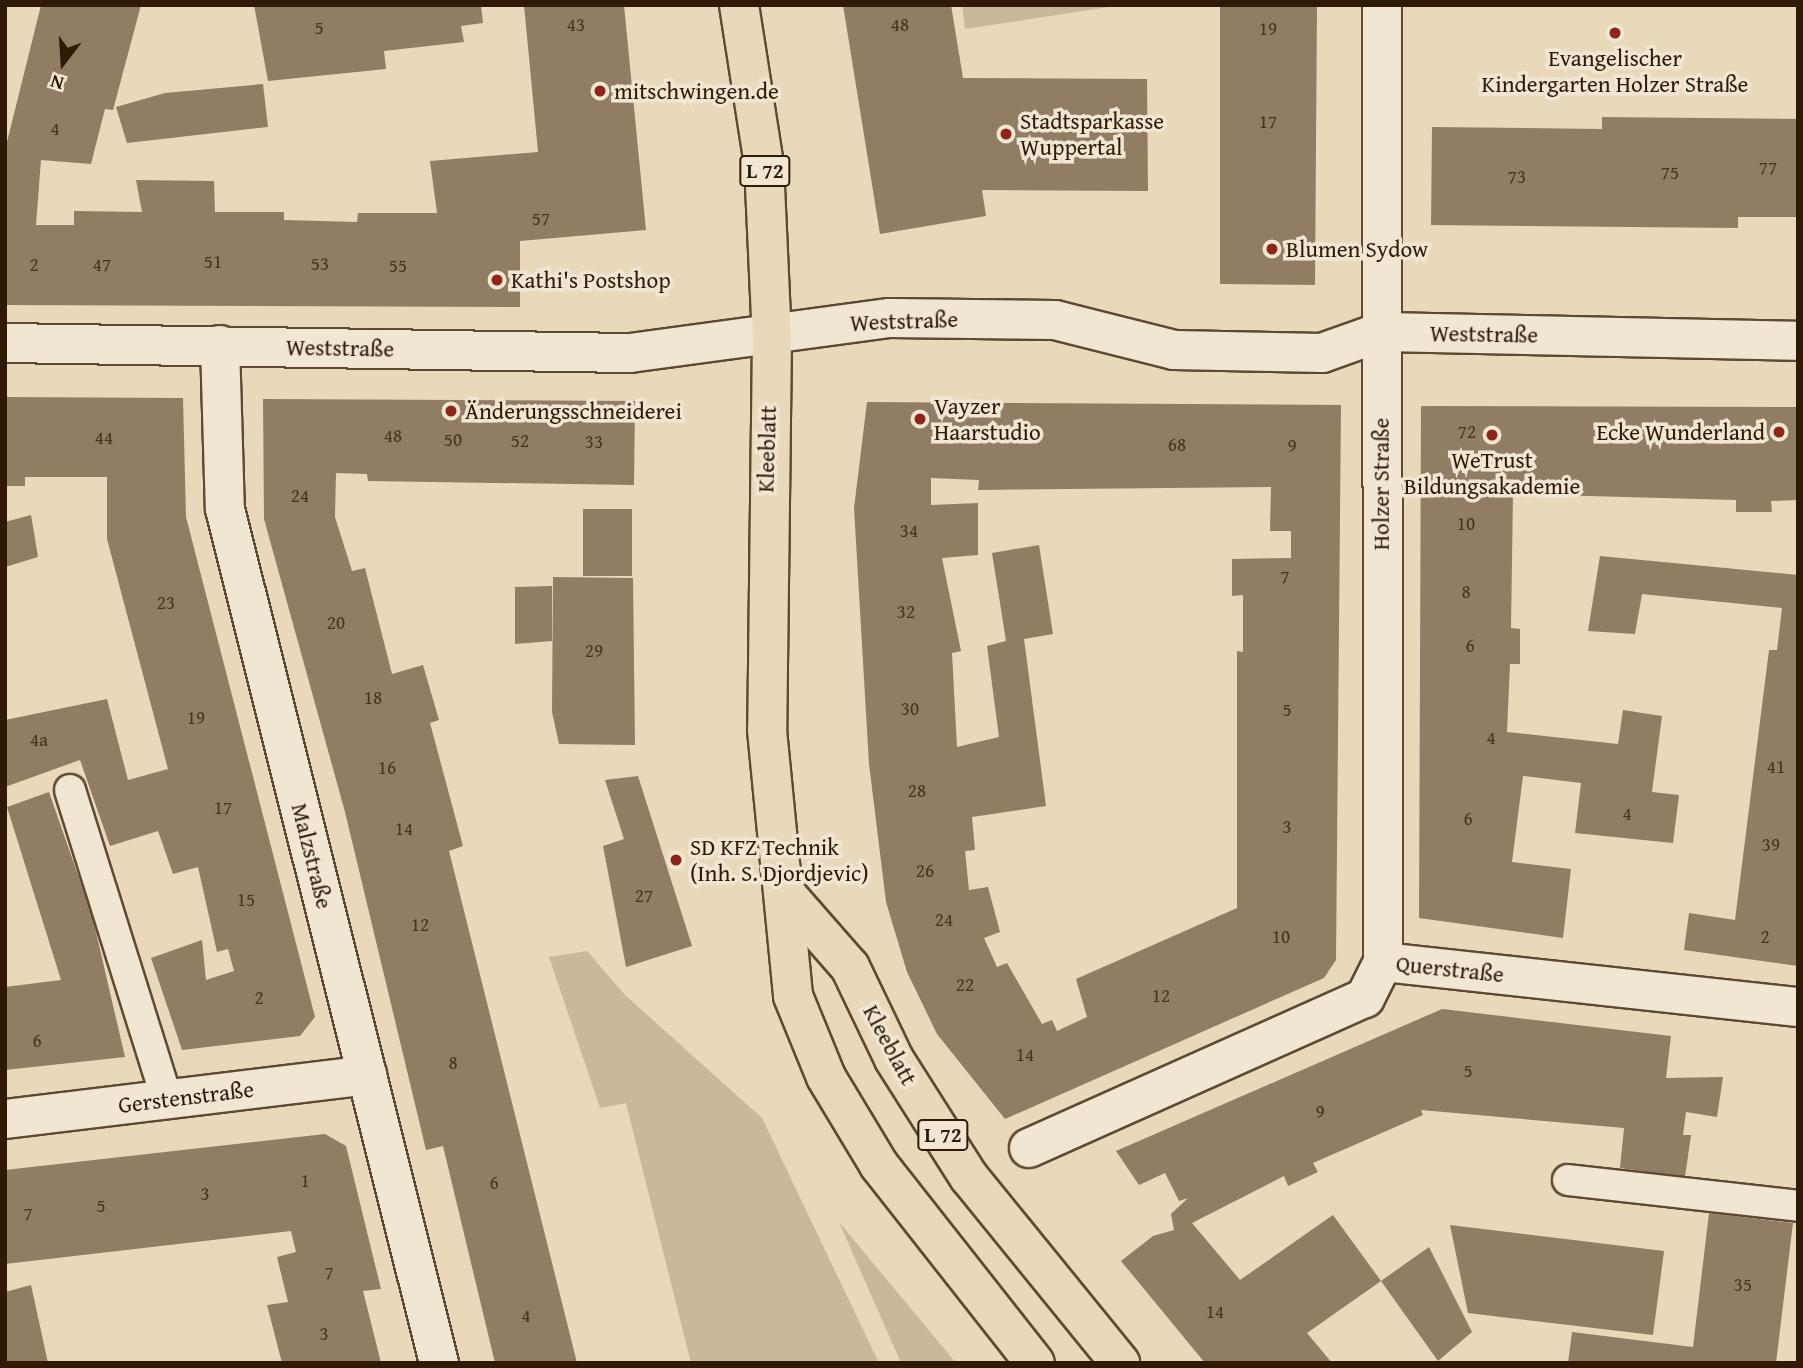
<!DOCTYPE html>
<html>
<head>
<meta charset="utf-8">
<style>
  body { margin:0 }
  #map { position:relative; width:1803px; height:1368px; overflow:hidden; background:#ead8ba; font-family:"Gentium Book Plus",serif }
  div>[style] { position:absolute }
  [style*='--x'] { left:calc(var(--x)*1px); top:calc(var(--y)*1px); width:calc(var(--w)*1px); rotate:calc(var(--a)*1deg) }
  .green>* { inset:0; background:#cab89b }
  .building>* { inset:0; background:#917d63 }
  .roads { filter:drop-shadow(2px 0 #5e4a32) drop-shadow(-2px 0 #5e4a32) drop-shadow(0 2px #5e4a32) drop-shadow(0 -2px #5e4a32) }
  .lane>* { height:30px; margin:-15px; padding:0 15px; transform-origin:15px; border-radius:15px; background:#f1e6d2 }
  .street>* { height:38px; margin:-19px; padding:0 19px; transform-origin:19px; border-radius:19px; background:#f1e6d2 }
  .primary>* { height:38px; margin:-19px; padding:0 19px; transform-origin:19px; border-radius:19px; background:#ead8ba }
  .dots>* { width:19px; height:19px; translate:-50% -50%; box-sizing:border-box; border:4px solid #f1e6d2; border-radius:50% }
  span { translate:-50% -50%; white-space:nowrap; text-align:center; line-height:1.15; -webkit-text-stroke:7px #f1e6d2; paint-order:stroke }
  .number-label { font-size:19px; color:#48331c }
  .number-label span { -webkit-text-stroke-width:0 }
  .shield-label span { padding:2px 5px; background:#f1e6d2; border:2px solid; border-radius:5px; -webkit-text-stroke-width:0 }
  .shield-label { font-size:21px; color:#301a05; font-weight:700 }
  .poi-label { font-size:23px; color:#301a05 }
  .left { translate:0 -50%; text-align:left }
  .right { translate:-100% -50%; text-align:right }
  .street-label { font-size:23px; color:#301a05 }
  .frame { position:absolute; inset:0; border:7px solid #301a05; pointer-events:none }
  .north { position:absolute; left:28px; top:28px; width:70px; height:70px; -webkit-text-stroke:5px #f1e6d2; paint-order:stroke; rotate:197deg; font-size:19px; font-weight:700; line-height:28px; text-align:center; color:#301a05 }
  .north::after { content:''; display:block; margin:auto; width:24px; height:32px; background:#301a05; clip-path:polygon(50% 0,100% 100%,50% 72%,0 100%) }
</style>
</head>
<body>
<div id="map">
  <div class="green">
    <i style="clip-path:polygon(962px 5px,1122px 5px,965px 29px)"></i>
    <i style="clip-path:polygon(587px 951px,625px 995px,762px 1118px,879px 1363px,691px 1363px,626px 1103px,600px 1108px,549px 957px)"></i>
    <i style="clip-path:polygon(839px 1222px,956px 1363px,901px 1363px)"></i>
  </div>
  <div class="building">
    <i style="clip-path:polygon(41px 5px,141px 5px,113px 110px,105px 109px,91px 164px,41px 160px,36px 225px,74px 225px,74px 211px,142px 212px,136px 180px,214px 181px,215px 212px,284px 212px,284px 220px,357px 222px,358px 213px,437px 213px,430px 161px,538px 152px,524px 5px,624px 5px,646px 230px,520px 241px,520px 307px,5px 305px,5px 150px)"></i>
    <i style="clip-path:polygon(254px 5px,481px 5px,483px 23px,461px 26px,464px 42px,384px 51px,386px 69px,268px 81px)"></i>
    <i style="clip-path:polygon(843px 5px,951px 5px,963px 78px,1147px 79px,1148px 191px,982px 190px,986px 216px,880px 234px)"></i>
    <i style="clip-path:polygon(1220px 5px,1317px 5px,1315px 285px,1220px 284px)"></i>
    <i style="clip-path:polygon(263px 84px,268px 127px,127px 143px,116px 107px,165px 93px)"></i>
    <i style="clip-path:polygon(1602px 117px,1798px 119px,1798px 217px,1738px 217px,1738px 228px,1431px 225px,1432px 127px,1602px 129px)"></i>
    <i style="clip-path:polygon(5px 397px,183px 398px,186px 517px,315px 1017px,300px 1036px,182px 1050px,151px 958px,202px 940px,206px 980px,234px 971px,228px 949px,217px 952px,198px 867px,173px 874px,158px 831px,110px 846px,80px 760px,5px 787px,5px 720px,107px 699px,128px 780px,168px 769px,107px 539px,107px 477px,25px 477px,25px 486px,5px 486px)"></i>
    <i style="clip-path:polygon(263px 399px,635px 401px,634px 485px,368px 481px,367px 474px,336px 473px,335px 517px,352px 571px,365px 568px,392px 674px,423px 665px,439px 720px,430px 723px,463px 846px,449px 851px,577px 1363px,495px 1363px,443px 1146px,426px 1150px,345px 812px,264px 519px)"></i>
    <i style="clip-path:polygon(evenodd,867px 402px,1341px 405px,1336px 960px,1324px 978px,1005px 1119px,937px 1034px,907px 972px,886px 902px,869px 764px,854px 508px,867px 402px,931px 478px,979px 480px,978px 490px,1271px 487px,1270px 531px,1291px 531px,1291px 558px,1232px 559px,1232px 596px,1243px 595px,1243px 652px,1237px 651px,1237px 908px,1076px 979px,1087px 1017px,1057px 1031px,1052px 1020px,1042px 1024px,1007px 963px,997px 967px,984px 938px,1000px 932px,988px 887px,969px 890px,965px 851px,975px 850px,972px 817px,1046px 806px,1024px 639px,1053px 634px,1039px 545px,992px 553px,1006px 641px,987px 646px,999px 737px,957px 747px,952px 653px,961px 651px,942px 558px,978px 555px,978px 503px,931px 505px,931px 478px)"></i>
    <i style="clip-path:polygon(1421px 406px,1798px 407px,1798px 500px,1771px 501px,1772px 512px,1736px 512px,1736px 500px,1513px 494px,1511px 628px,1520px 629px,1520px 664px,1510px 664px,1507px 732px,1618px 744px,1623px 710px,1662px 716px,1652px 792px,1679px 795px,1673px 843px,1575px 833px,1581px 783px,1523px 776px,1512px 862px,1571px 869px,1563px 938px,1419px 918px)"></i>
    <i style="clip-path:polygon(583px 509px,632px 509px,632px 576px,583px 576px)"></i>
    <i style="clip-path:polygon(31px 515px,38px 557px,5px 567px,5px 522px)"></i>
    <i style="clip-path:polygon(1600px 556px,1798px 575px,1798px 966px,1684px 950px,1689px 913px,1735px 920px,1769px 650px,1777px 650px,1782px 608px,1642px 594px,1635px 634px,1588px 631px)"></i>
    <i style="clip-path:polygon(553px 577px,633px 578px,635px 745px,559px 744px,552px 712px)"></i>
    <i style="clip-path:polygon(552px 586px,552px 641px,515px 644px,515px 587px)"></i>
    <i style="clip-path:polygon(638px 776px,692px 946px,626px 967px,603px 846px,624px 839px,605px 780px)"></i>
    <i style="clip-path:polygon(49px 792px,92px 915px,125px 1057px,5px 1070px,5px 987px,61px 980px,7px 807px)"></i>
    <i style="clip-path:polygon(1442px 1009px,1671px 1036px,1666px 1078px,1723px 1077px,1717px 1117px,1686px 1112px,1683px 1135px,1691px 1135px,1685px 1177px,1620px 1168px,1624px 1128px,1421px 1110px,1423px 1115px,1313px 1163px,1318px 1172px,1288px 1186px,1284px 1176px,1192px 1223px,1240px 1280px,1333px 1215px,1381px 1281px,1307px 1333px,1332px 1363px,1205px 1363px,1121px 1261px,1153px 1236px,1174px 1230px,1171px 1214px,1188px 1198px,1179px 1201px,1165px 1173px,1139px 1185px,1116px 1151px)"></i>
    <i style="clip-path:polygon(325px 1134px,346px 1146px,381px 1289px,363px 1291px,381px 1363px,282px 1363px,267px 1305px,288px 1302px,277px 1257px,296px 1252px,291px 1231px,5px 1264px,5px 1170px)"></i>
    <i style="clip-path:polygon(1709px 1213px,1793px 1223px,1776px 1363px,1568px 1363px,1572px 1332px,1693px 1347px)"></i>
    <i style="clip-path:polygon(1450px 1225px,1664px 1251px,1653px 1335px,1468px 1313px)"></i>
    <i style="clip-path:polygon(1429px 1247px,1472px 1332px,1438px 1361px,1381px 1281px)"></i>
    <i style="clip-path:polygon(31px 1285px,48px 1363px,5px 1363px,5px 1292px)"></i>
  </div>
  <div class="roads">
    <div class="lane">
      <i style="--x:70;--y:790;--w:325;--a:72.6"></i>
      <i style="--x:1568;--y:1180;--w:231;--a:6.4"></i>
    </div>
    <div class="street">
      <i style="--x:5;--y:343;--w:625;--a:0.92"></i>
      <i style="--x:630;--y:353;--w:262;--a:-7.7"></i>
      <i style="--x:890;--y:318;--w:165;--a:0.7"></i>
      <i style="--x:1055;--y:320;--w:123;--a:14.1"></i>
      <i style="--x:1174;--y:350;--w:148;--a:1.2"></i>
      <i style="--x:1322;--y:353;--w:63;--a:-19.6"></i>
      <i style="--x:1381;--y:332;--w:417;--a:1.2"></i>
      <i style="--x:220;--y:345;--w:164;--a:88.3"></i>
      <i style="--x:225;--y:509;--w:880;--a:75.93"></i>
      <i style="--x:1383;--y:962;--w:417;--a:6.2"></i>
      <i style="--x:5;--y:1119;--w:365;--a:-6.9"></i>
      <i style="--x:1029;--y:1148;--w:368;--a:-24.1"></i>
      <i style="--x:1365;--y:998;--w:40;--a:-63.4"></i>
      <i style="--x:1383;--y:962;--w:957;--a:-90.06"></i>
    </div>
    <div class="primary">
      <i style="--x:739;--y:5;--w:161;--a:81.1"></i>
      <i style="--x:764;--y:164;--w:174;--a:87.4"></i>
      <i style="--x:772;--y:338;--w:392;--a:90.7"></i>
      <i style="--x:767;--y:730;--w:267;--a:84.4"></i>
      <i style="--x:793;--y:996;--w:87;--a:67.8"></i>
      <i style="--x:826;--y:1077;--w:103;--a:58.9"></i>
      <i style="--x:879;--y:1165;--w:252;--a:51.8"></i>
      <i style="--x:786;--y:894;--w:97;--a:48.8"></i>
      <i style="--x:850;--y:967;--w:102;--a:64.4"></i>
      <i style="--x:894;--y:1059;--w:140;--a:57.6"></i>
      <i style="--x:969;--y:1177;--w:240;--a:50.9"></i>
    </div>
  </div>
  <div class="dots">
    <i style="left:1615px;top:33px;background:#8f2418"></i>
    <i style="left:600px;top:91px;background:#8f2418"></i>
    <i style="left:1006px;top:134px;background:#8f2418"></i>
    <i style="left:1272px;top:249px;background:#8f2418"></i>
    <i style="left:497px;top:280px;background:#8f2418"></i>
    <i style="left:451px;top:411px;background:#8f2418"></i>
    <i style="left:920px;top:419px;background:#8f2418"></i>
    <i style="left:1779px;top:432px;background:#8f2418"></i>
    <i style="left:1492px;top:435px;background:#8f2418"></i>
    <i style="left:676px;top:860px;background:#8f2418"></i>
  </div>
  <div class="number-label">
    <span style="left:576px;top:25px">43</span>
    <span style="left:900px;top:25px">48</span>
    <span style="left:319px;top:28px">5</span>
    <span style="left:1268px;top:29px">19</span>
    <span style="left:1268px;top:122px">17</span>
    <span style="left:55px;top:129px">4</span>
    <span style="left:1768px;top:168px">77</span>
    <span style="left:1670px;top:173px">75</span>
    <span style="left:1517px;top:177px">73</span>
    <span style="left:541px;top:219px">57</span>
    <span style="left:213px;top:262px">51</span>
    <span style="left:320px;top:264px">53</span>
    <span style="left:34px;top:265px">2</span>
    <span style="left:102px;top:265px">47</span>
    <span style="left:398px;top:266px">55</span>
    <span style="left:1467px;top:432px">72</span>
    <span style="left:393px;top:436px">48</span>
    <span style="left:104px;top:438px">44</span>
    <span style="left:453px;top:440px">50</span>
    <span style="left:520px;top:441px">52</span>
    <span style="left:594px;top:442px">33</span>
    <span style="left:1177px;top:445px">68</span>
    <span style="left:1292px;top:446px">9</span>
    <span style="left:300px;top:496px">24</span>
    <span style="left:1466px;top:524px">10</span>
    <span style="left:909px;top:531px">34</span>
    <span style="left:1285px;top:577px">7</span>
    <span style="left:1466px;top:592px">8</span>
    <span style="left:166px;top:603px">23</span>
    <span style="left:906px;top:612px">32</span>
    <span style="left:336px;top:623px">20</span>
    <span style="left:1470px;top:646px">6</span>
    <span style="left:594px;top:651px">29</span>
    <span style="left:373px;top:698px">18</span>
    <span style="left:910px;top:709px">30</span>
    <span style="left:1287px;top:710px">5</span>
    <span style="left:196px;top:718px">19</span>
    <span style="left:1491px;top:738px">4</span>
    <span style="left:39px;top:740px">4a</span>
    <span style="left:1776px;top:767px">41</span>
    <span style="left:387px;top:768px">16</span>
    <span style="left:917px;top:791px">28</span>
    <span style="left:223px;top:808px">17</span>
    <span style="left:1627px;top:814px">4</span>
    <span style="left:1468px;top:819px">6</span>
    <span style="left:1287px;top:827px">3</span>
    <span style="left:404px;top:829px">14</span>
    <span style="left:1771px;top:845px">39</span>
    <span style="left:925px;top:871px">26</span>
    <span style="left:644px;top:896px">27</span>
    <span style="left:246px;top:900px">15</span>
    <span style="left:944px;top:920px">24</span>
    <span style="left:420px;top:925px">12</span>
    <span style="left:1281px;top:937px">10</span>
    <span style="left:1765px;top:937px">2</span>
    <span style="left:965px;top:985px">22</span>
    <span style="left:1161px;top:996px">12</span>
    <span style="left:259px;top:998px">2</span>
    <span style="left:37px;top:1041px">6</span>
    <span style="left:1025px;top:1055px">14</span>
    <span style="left:453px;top:1063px">8</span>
    <span style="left:1468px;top:1071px">5</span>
    <span style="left:1320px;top:1112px">9</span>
    <span style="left:305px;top:1181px">1</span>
    <span style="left:494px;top:1183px">6</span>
    <span style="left:205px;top:1194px">3</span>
    <span style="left:101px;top:1206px">5</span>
    <span style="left:28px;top:1214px">7</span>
    <span style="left:329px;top:1273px">7</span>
    <span style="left:1743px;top:1285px">35</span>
    <span style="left:1215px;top:1312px">14</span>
    <span style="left:526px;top:1316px">4</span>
    <span style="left:324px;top:1334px">3</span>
  </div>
  <div class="shield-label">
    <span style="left:765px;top:171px">L 72</span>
    <span style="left:943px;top:1135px">L 72</span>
  </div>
  <div class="poi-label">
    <span style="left:1615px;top:71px">Evangelischer<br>Kindergarten Holzer Straße</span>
    <span class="left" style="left:614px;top:91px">mitschwingen.de</span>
    <span class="left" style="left:1020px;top:134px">Stadtsparkasse<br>Wuppertal</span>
    <span class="left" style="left:1286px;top:249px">Blumen Sydow</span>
    <span class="left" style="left:511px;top:280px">Kathi's Postshop</span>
    <span class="left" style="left:934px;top:419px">Vayzer<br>Haarstudio</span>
    <span class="left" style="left:465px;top:411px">Änderungsschneiderei</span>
    <span class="right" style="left:1765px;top:432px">Ecke Wunderland</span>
    <span style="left:1492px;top:473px">WeTrust<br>Bildungsakademie</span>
    <span class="left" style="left:690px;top:860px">SD KFZ Technik<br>(Inh. S. Djordjevic)</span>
  </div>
  <div class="street-label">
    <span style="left:904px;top:321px;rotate:-2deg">Weststraße</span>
    <span style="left:1484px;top:334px;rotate:1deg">Weststraße</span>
    <span style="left:340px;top:348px;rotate:1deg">Weststraße</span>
    <span style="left:767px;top:449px;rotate:-88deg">Kleeblatt</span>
    <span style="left:1381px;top:484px;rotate:-90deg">Holzer Straße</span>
    <span style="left:312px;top:856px;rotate:76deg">Malzstraße</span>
    <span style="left:1450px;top:969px;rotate:6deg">Querstraße</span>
    <span style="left:890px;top:1045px;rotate:62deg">Kleeblatt</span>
    <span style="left:186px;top:1097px;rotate:-7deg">Gerstenstraße</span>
  </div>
  <div class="frame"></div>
  <div class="north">N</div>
</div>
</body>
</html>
